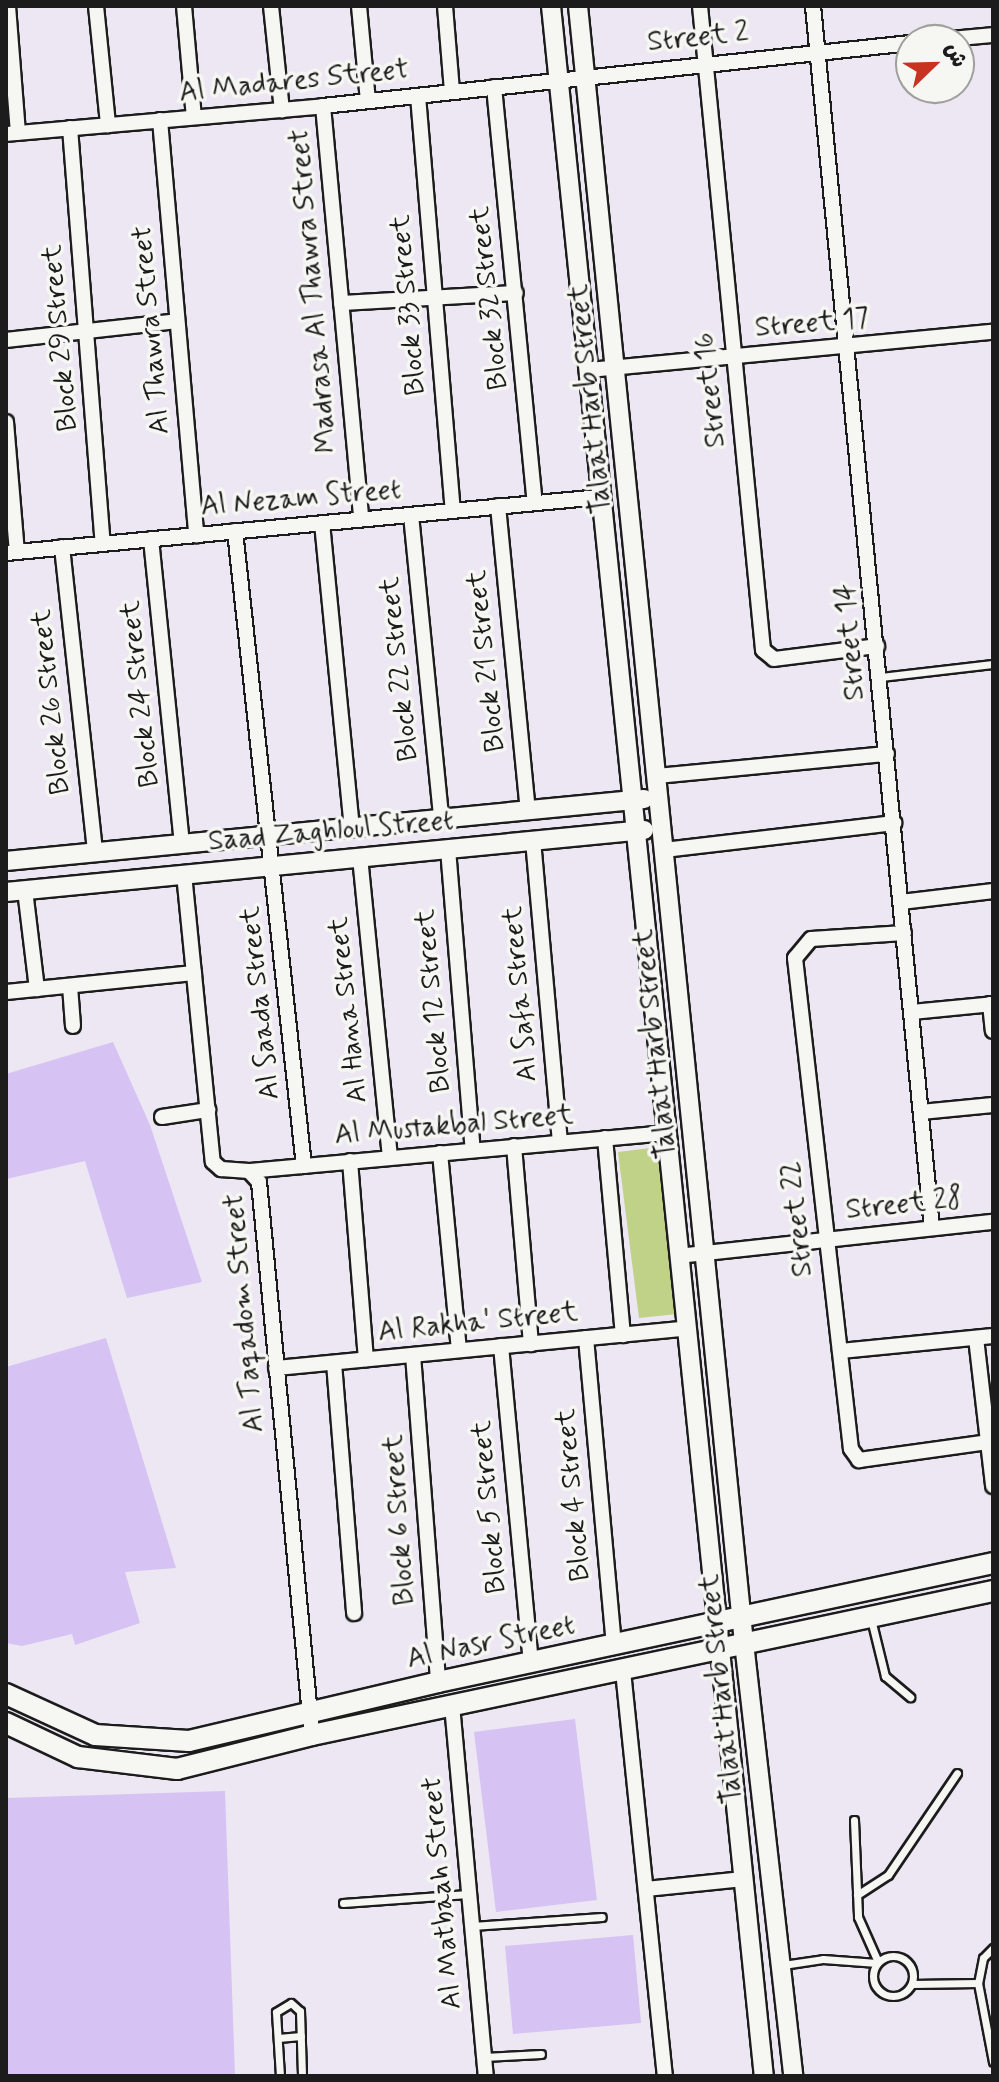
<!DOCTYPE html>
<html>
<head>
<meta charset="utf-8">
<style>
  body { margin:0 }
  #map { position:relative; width:999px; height:2082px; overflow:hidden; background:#ece7f2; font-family:Mynerve,"Playpen Sans Arabic",sans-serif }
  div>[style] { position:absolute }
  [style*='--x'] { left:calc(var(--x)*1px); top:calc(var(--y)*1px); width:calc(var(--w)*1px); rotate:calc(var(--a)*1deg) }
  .green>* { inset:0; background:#c0d287 }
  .building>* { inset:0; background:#d6c3f3 }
  .roads { filter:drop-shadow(2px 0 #1c1c1c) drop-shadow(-2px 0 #1c1c1c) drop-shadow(0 2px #1c1c1c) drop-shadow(0 -2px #1c1c1c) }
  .service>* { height:7px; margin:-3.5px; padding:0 3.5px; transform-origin:3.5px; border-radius:3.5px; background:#f6f6f2 }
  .service>.ring { margin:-3.5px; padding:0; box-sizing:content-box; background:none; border:7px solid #f6f6f2; border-radius:50% }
  .minor>* { height:14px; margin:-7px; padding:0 7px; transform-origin:7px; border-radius:7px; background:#f6f6f2 }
  .tertiary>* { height:18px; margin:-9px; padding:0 9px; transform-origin:9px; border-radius:9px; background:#f6f6f2 }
  .secondary>* { height:20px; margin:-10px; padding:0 10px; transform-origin:10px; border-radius:10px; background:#f6f6f2 }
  span { translate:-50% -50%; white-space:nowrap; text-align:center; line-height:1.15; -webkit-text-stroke:7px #f6f6f2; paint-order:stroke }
  .street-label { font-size:28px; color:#1c1c1c }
  .frame { position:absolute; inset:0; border:8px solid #1c1c1c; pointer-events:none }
  .north { position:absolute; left:895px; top:24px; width:80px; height:80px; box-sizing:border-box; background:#f6f6f2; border:2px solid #9f9f9c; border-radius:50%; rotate:67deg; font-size:22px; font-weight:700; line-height:32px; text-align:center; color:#1c1c1c }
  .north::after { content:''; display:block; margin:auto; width:28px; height:36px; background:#c8321e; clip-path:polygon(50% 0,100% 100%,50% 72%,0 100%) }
</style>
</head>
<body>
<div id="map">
  <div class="green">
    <i style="clip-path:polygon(658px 1147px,677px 1314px,639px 1318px,618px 1152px)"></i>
  </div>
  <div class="building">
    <i style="clip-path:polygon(113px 1042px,150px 1125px,202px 1282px,127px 1298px,85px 1161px,6px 1179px,6px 1074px)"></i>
    <i style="clip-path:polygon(106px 1338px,176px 1568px,125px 1572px,140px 1623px,75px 1645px,72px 1634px,22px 1646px,6px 1643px,6px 1367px)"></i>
    <i style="clip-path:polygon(575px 1719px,597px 1900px,496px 1912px,474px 1732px)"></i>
    <i style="clip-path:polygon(225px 1791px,235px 2076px,6px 2076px,6px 1798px)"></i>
    <i style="clip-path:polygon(633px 1935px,641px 2023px,513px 2034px,505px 1946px)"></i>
  </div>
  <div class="roads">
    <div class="service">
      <i style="--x:880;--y:677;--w:114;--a:-6.6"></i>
      <i style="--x:871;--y:1619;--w:59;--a:76.2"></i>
      <i style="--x:885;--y:1676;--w:33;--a:40"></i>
      <i style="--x:854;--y:1820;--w:97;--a:87.6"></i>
      <i style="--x:858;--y:1917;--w:49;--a:66"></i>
      <i style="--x:857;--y:1895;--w:37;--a:-33"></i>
      <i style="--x:888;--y:1875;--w:123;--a:-55.9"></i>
      <i style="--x:343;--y:1903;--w:125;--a:-4.1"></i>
      <i style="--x:472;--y:1926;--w:130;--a:-4"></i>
      <i style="--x:993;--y:1948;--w:14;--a:135"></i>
      <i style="--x:983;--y:1958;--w:25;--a:101"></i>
      <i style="--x:978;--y:1983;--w:80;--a:79.2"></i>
      <i class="ring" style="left:873px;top:1956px;width:33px;height:33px"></i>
      <i style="--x:783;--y:1965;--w:40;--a:-8.5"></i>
      <i style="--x:823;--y:1959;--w:54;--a:4.2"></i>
      <i style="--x:912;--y:1984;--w:66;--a:-0.9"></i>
      <i style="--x:278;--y:2038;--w:23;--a:-5"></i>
      <i style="--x:484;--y:2057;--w:57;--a:-3"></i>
      <i style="--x:280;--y:2076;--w:64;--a:-93.6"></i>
      <i style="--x:276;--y:2012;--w:17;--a:-31"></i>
      <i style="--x:291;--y:2003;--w:12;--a:42"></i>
      <i style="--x:300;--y:2011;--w:65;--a:88.2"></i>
    </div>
    <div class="minor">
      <i style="--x:8;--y:6;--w:127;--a:85.5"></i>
      <i style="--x:96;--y:6;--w:120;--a:84.2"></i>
      <i style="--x:184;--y:6;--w:111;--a:84.9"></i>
      <i style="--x:271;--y:6;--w:105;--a:84"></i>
      <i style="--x:359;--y:6;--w:95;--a:84.6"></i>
      <i style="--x:445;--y:6;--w:86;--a:85.3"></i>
      <i style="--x:700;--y:6;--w:647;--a:84.41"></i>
      <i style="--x:763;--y:650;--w:14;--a:39"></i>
      <i style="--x:774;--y:659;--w:104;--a:-7.2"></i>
      <i style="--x:813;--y:6;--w:1228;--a:84.44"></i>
      <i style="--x:939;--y:40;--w:54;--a:-5.3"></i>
      <i style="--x:494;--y:87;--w:418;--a:84.4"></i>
      <i style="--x:418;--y:96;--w:416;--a:85.2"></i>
      <i style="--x:323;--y:106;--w:415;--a:84.7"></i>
      <i style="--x:160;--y:120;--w:417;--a:85"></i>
      <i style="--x:70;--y:128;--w:416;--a:85.5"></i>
      <i style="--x:6;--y:134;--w:318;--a:-5"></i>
      <i style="--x:323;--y:106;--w:591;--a:-6.12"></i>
      <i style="--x:341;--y:303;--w:175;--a:-3.3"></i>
      <i style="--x:6;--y:340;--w:172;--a:-6.3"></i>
      <i style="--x:588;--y:370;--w:407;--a:-5.4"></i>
      <i style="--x:6;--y:422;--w:130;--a:85.2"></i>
      <i style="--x:498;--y:506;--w:305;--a:84.4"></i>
      <i style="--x:411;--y:515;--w:304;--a:84.3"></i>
      <i style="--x:322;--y:523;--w:305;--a:84.4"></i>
      <i style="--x:235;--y:531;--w:639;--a:83.8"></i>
      <i style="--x:151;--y:539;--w:306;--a:84.2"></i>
      <i style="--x:62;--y:547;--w:306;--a:83.8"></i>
      <i style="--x:6;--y:553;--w:598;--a:-5.38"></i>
      <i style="--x:657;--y:776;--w:231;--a:-5.5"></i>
      <i style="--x:533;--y:840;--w:303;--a:84.9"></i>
      <i style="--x:448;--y:849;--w:302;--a:85.3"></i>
      <i style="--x:664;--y:850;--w:232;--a:-6.7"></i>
      <i style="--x:360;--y:857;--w:301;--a:84.3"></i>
      <i style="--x:184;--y:874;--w:289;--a:84.3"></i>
      <i style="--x:213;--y:1162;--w:11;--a:41"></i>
      <i style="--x:221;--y:1169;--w:28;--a:4"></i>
      <i style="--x:249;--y:1171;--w:15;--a:48"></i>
      <i style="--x:259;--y:1182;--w:556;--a:84.53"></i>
      <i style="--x:25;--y:890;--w:100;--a:83.1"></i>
      <i style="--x:901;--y:902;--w:93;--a:-6.8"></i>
      <i style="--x:904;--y:933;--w:93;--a:176.3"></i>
      <i style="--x:811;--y:939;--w:25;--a:130"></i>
      <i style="--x:795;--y:958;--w:494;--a:83.5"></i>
      <i style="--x:851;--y:1449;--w:14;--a:54"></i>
      <i style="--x:859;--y:1460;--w:130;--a:-7.9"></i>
      <i style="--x:70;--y:986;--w:40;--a:85.7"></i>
      <i style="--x:6;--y:992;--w:189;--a:-5.8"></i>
      <i style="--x:990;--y:1004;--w:27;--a:84"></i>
      <i style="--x:912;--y:1012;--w:81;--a:-5.6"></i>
      <i style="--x:921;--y:1112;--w:72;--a:-5.6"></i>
      <i style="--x:162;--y:1117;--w:47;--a:-8.7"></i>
      <i style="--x:605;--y:1138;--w:198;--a:84.8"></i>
      <i style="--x:514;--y:1146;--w:199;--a:85.1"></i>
      <i style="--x:440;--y:1153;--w:198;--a:84.5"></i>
      <i style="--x:350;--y:1161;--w:199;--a:85.4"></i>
      <i style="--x:249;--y:1171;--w:418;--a:-5.2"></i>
      <i style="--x:678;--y:1256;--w:317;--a:-6.2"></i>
      <i style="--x:586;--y:1338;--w:309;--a:84.8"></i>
      <i style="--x:976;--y:1338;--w:149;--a:83.4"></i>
      <i style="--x:501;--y:1346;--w:317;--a:84.6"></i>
      <i style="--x:840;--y:1351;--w:154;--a:-5.6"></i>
      <i style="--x:413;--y:1355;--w:328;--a:85.6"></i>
      <i style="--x:334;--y:1363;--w:251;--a:85.4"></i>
      <i style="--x:276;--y:1368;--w:410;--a:-5.5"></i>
      <i style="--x:623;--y:1671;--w:407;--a:84.1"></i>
      <i style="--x:452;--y:1705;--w:373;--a:84.8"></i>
      <i style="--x:646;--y:1889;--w:98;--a:-5.9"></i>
    </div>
    <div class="tertiary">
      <i style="--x:551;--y:6;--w:2081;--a:84.13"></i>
      <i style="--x:578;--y:6;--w:1645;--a:84.21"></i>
      <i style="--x:744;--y:1643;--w:436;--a:83.5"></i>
      <i style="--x:6;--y:861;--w:641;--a:-5.55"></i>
      <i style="--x:6;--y:892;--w:641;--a:-5.55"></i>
    </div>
    <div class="secondary">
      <i style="--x:6;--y:1694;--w:98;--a:24.7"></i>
      <i style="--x:95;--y:1735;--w:94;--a:3.7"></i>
      <i style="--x:189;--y:1741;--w:256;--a:-13.3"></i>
      <i style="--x:438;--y:1682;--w:568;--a:-12.1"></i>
      <i style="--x:6;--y:1723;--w:80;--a:25.3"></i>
      <i style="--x:78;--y:1757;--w:100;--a:6.9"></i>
      <i style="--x:177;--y:1769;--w:139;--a:-14.1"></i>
      <i style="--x:312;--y:1735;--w:696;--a:-11.94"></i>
    </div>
  </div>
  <div class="street-label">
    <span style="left:698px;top:38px;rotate:-6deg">Street 2</span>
    <span style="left:294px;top:82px;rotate:-6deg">Al Madares Street</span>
    <span style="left:314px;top:291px;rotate:-95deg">Madrasa Al Thawra Street</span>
    <span style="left:490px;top:298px;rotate:-96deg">Block 32 Street</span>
    <span style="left:409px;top:305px;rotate:-95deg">Block 33 Street</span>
    <span style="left:812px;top:324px;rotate:-5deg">Street 17</span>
    <span style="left:152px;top:330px;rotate:-95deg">Al Thawra Street</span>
    <span style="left:61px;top:338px;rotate:-95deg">Block 29 Street</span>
    <span style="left:711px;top:390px;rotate:-96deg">Street 16</span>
    <span style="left:591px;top:399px;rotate:-96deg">Talaat Harb Street</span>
    <span style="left:301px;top:499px;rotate:-5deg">Al Nezam Street</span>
    <span style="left:851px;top:642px;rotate:-95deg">Street 14</span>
    <span style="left:487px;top:661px;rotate:-96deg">Block 21 Street</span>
    <span style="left:400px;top:669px;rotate:-96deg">Block 22 Street</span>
    <span style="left:141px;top:694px;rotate:-96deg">Block 24 Street</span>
    <span style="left:52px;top:702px;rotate:-96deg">Block 26 Street</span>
    <span style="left:331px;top:832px;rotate:-5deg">Saad Zaghloul Street</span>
    <span style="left:521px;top:994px;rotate:-95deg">Al Safa Street</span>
    <span style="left:434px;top:1001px;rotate:-95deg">Block 12 Street</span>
    <span style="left:261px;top:1003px;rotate:-96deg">Al Saada Street</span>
    <span style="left:349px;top:1010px;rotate:-96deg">Al Hana Street</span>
    <span style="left:656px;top:1044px;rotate:-96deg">Talaat Harb Street</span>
    <span style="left:454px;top:1126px;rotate:-5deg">Al Mustakbal Street</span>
    <span style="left:904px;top:1205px;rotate:-6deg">Street 28</span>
    <span style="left:798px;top:1219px;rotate:-96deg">Street 22</span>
    <span style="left:245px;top:1313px;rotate:-95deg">Al Taqadom Street</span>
    <span style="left:478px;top:1323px;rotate:-6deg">Al Rakha' Street</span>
    <span style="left:574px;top:1495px;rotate:-95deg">Block 4 Street</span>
    <span style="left:490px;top:1507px;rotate:-95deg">Block 5 Street</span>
    <span style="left:400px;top:1520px;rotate:-94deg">Block 6 Street</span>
    <span style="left:491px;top:1643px;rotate:-12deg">Al Nasr Street</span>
    <span style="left:722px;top:1689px;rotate:-96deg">Talaat Harb Street</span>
    <span style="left:443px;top:1893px;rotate:-95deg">Al Matbaah Street</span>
  </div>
  <div class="frame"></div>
  <div class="north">ش</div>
</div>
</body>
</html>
